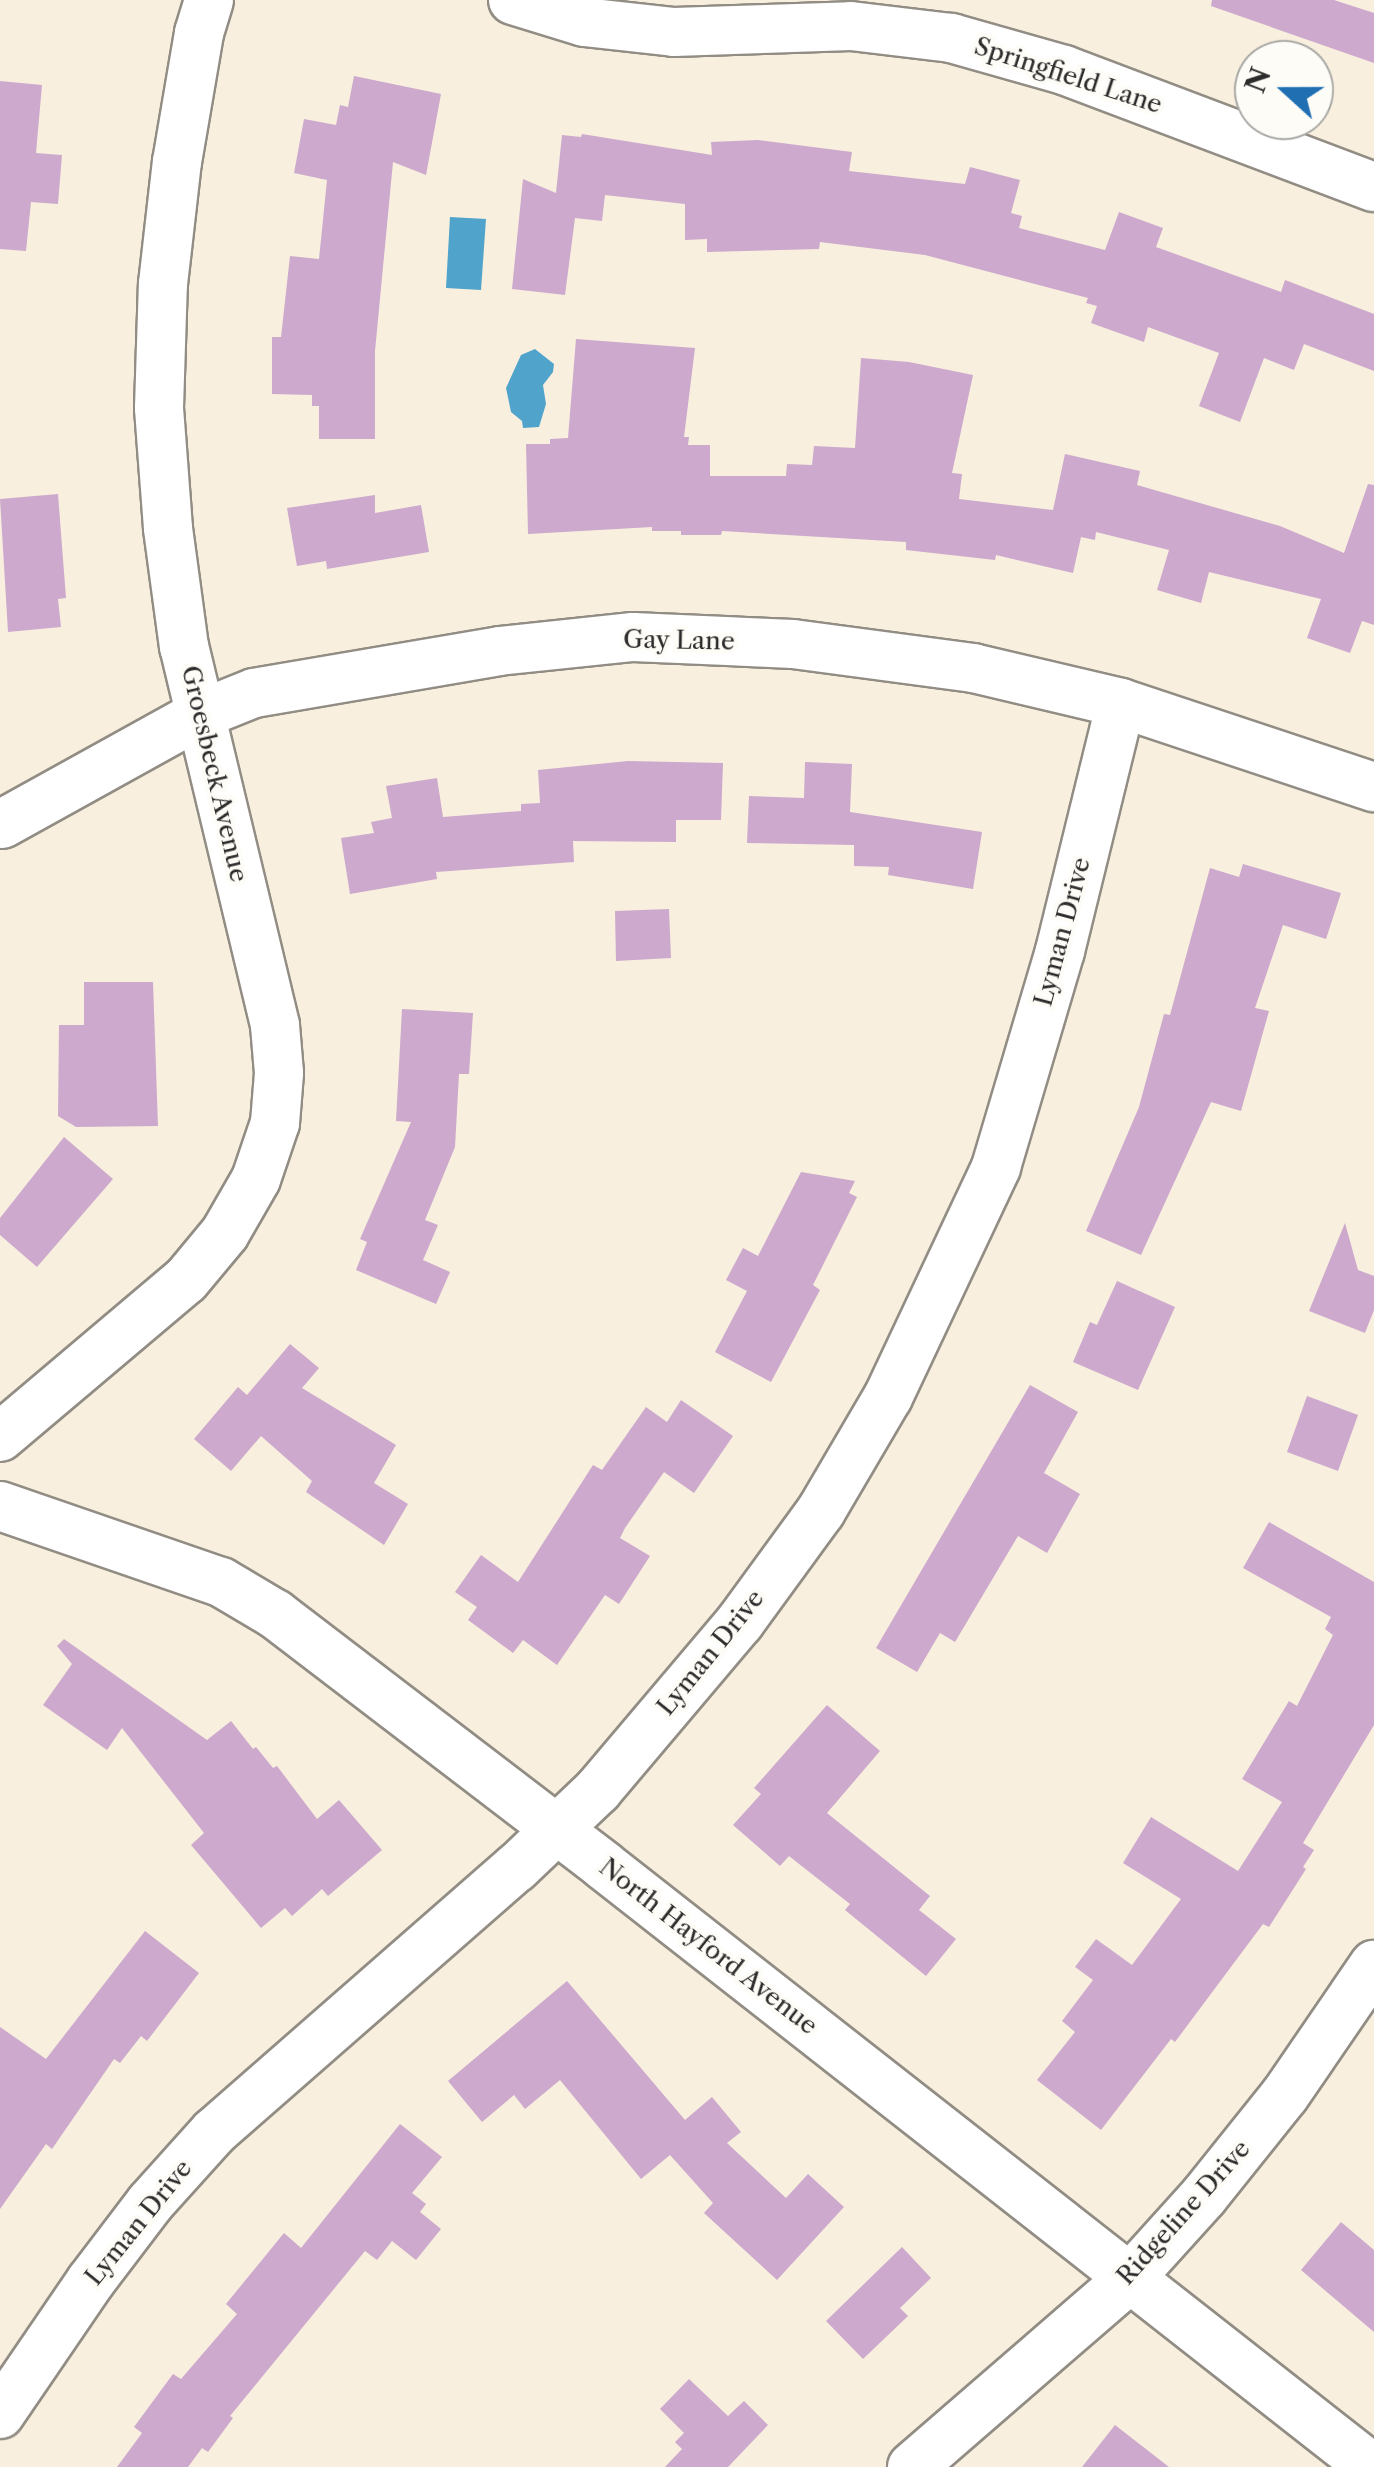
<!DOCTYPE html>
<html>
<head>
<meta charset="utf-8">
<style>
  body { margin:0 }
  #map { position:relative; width:1374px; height:2467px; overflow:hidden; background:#f8efde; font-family:"Libre Caslon Text",serif }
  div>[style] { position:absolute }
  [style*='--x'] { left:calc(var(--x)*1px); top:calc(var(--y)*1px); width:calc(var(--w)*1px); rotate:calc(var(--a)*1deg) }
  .water>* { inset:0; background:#50a4cc }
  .building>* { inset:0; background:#cca9cd }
  .roads { filter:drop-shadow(2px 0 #928d84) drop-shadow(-2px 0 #928d84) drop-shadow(0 2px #928d84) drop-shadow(0 -2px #928d84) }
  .minor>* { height:48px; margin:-24px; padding:0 24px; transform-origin:24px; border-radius:24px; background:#fff }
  span { translate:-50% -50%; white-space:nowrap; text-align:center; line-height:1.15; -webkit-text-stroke:8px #fdfcf7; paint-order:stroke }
  .street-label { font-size:25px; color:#2b2b2b }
  .north { position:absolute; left:1234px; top:40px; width:100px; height:100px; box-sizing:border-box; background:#fdfcf7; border:2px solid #a9a8a5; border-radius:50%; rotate:291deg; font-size:28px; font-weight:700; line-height:40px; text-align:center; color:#2b2b2b }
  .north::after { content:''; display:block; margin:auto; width:35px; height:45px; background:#1f6fb2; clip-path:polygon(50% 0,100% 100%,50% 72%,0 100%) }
</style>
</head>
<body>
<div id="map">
  <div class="water">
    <i style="clip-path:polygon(450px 217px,486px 219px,481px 290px,446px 288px)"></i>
    <i style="clip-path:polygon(535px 349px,554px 364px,553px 372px,543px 385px,546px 404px,539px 427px,523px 428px,522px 421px,511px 412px,506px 388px,521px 355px)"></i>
  </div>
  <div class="building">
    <i style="clip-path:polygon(1212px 0,1334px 0,1374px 13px,1374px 63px,1211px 6px)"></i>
    <i style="clip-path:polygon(354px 76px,441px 94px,426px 175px,393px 162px,375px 351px,375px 439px,319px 439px,319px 406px,312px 406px,312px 395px,272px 394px,272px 337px,281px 337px,290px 256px,319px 259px,327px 180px,294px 173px,304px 119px,336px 125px,340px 105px,348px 107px)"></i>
    <i style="clip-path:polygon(0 81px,42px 85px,36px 153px,62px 155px,58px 204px,31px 202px,26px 251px,0 249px)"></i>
    <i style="clip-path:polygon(582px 134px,712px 155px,711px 142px,758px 140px,852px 152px,849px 171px,965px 184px,970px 167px,1020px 180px,1011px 213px,1022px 216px,1019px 228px,1105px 250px,1119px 212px,1163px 228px,1156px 247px,1281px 292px,1285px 280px,1374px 314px,1374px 371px,1304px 344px,1294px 370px,1264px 358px,1240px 422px,1199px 406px,1219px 353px,1148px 327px,1144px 342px,1091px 323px,1097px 306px,1086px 303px,1088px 298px,925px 255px,820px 242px,819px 249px,707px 252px,707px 239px,685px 240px,685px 204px,605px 195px,602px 221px,575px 218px,565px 295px,512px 289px,523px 179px,556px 193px,562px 135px,581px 137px)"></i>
    <i style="clip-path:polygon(576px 339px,695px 348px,684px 437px,689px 437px,688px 445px,710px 445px,710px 476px,786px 476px,787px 464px,812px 465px,814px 446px,855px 448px,861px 358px,909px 362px,973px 375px,952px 473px,962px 474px,959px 499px,1053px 510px,1065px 454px,1140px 471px,1137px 485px,1280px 526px,1344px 553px,1368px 484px,1374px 485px,1374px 625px,1362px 621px,1350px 653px,1307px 638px,1321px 599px,1209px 572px,1201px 603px,1157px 590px,1169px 550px,1096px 532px,1095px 540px,1081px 537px,1073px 573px,996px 555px,995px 560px,906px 550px,906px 542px,722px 531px,721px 535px,681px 535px,681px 531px,652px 531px,652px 527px,528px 534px,526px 444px,550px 444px,550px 439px,568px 438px)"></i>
    <i style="clip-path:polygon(58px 494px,66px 598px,58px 599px,61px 627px,8px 632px,0 499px)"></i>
    <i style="clip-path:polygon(375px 495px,375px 513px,421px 505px,429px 552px,327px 569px,326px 561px,297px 566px,287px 508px)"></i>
    <i style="clip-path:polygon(628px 761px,723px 763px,721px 820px,676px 820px,676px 842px,573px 841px,574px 862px,436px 872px,437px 879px,350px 894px,341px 838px,374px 833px,371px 822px,392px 818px,386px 786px,437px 778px,443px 817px,521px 811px,521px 804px,540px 803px,538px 770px)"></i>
    <i style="clip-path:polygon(805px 762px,852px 764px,850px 812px,982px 832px,973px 889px,888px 875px,889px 867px,854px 866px,854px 845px,747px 843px,749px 796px,804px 798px)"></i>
    <i style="clip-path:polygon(1243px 864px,1341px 893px,1326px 939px,1283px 925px,1255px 1008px,1269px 1011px,1241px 1111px,1211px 1102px,1141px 1255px,1086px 1231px,1139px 1107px,1164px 1014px,1170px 1015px,1210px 868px,1239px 877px)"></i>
    <i style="clip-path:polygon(669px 909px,671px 958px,616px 961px,615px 911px)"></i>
    <i style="clip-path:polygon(84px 982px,153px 982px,158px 1126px,76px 1127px,58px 1116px,59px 1025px,84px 1025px)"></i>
    <i style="clip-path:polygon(402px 1009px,473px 1013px,469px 1074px,459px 1074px,455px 1147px,425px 1220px,438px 1225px,423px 1260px,450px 1272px,436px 1304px,356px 1270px,367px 1242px,360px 1239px,411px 1122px,396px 1121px)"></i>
    <i style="clip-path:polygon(64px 1137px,113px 1179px,37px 1267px,0 1235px,0 1218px)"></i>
    <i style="clip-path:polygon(801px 1172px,855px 1181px,849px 1193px,857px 1197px,813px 1285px,820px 1290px,771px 1382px,715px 1352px,747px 1291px,726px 1280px,743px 1248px,758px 1256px)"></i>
    <i style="clip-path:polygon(1345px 1223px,1358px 1270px,1374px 1276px,1374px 1310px,1365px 1333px,1309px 1311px)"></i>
    <i style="clip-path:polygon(1117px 1281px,1175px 1307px,1138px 1390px,1073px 1362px,1090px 1322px,1097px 1325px)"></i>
    <i style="clip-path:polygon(290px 1344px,319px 1368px,302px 1388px,396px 1445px,374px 1483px,408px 1504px,384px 1545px,306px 1492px,312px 1481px,261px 1436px,231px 1471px,194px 1439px,238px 1387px,247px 1395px)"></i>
    <i style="clip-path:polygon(1030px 1385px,1078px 1412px,1044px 1473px,1080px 1494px,1047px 1553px,1018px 1536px,955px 1642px,940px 1633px,917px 1672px,876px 1648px)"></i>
    <i style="clip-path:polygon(1307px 1396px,1358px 1415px,1338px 1471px,1287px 1452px)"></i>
    <i style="clip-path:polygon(681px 1400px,733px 1436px,694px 1493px,664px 1472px,625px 1528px,620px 1538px,650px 1556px,619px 1604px,605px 1595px,557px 1665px,523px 1640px,513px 1653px,468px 1620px,477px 1607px,455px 1592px,481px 1555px,518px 1582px,593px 1465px,602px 1470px,646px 1407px,667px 1422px)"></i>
    <i style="clip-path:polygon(1269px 1522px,1374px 1582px,1374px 1725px,1303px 1843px,1314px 1850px,1303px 1867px,1306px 1869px,1269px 1927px,1263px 1924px,1175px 2042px,1171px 2039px,1101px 2130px,1037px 2080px,1075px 2032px,1062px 2021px,1093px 1980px,1075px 1967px,1096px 1939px,1132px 1965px,1181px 1899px,1123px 1863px,1151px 1817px,1238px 1871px,1282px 1802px,1242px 1779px,1289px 1701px,1297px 1706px,1333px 1635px,1325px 1629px,1331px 1617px,1243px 1568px)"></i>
    <i style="clip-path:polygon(64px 1639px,207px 1740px,231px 1721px,253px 1749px,256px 1747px,273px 1768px,277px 1766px,317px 1819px,339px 1800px,382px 1850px,328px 1896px,322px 1889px,292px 1916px,285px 1908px,261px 1928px,191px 1845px,204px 1833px,122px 1728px,107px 1750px,43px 1705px,72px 1664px,57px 1646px)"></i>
    <i style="clip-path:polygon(827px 1705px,880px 1751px,827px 1813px,930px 1896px,919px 1910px,956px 1939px,926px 1976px,845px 1910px,850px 1904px,789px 1856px,780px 1866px,733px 1825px,761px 1794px,754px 1788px)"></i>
    <i style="clip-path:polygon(145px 1931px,199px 1973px,147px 2041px,141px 2036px,120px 2063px,114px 2059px,52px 2149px,46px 2144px,0 2209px,0 2027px,46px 2059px)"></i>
    <i style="clip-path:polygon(567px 1981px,685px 2120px,712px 2097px,741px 2132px,727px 2143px,786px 2198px,808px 2174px,844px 2207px,777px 2280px,704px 2213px,713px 2203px,670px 2155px,641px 2179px,560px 2080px,525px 2109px,514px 2095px,482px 2122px,448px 2081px)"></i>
    <i style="clip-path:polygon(400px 2124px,442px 2157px,412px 2193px,426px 2204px,420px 2212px,441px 2229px,416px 2260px,392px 2241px,377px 2260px,365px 2251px,230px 2416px,233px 2418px,208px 2452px,202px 2448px,188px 2467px,117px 2467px,142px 2433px,134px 2427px,173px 2374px,181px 2379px,237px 2314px,226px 2304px,284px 2233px,301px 2248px)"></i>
    <i style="clip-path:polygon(1341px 2222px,1374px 2250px,1374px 2332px,1301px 2270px)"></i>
    <i style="clip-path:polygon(902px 2247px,931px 2278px,900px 2308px,908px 2316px,863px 2359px,826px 2321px)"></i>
    <i style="clip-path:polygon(689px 2379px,728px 2416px,744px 2401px,768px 2425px,728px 2467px,665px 2467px,682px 2449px,675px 2442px,684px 2433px,660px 2409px)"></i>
    <i style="clip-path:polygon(1115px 2425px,1169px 2467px,1082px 2467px)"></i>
  </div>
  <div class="roads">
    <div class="minor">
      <i style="--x:513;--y:0;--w:74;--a:17.2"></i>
      <i style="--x:584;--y:22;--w:91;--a:6.3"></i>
      <i style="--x:674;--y:32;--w:177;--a:-1.9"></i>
      <i style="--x:851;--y:26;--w:101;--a:6.8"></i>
      <i style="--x:951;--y:38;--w:117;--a:15.8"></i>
      <i style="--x:1064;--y:70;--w:331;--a:20.7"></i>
      <i style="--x:2;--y:824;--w:225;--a:-29"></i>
      <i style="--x:199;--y:715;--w:59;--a:-21.8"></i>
      <i style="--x:254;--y:693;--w:249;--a:-9.7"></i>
      <i style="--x:499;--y:651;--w:135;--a:-6"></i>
      <i style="--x:633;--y:637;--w:160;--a:2.5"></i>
      <i style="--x:793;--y:644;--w:182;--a:7.6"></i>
      <i style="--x:973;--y:668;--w:152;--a:13.3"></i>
      <i style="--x:1121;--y:703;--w:267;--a:18.4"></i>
      <i style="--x:0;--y:1437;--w:243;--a:-40.2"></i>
      <i style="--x:186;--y:1280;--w:61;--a:-50.3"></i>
      <i style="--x:225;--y:1233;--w:62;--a:-60.1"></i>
      <i style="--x:256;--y:1179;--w:59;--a:-71.3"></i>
      <i style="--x:275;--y:1123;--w:50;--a:-85.4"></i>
      <i style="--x:279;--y:1073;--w:48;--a:-94.8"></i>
      <i style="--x:275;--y:1025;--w:389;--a:-103.5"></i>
      <i style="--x:184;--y:647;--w:120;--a:-97.7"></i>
      <i style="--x:168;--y:528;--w:120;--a:-94.3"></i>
      <i style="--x:159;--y:408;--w:124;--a:-88.2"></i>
      <i style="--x:163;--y:284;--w:123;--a:-83.5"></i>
      <i style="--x:177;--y:162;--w:131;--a:-80.3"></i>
      <i style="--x:199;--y:33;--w:34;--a:-73"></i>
      <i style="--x:0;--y:1506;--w:234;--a:19"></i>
      <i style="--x:221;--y:1582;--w:63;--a:30.7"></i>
      <i style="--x:275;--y:1614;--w:413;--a:37.4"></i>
      <i style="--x:603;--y:1865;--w:976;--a:38.09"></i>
      <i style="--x:0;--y:2414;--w:160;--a:-55.7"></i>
      <i style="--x:90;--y:2282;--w:99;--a:-52.8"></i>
      <i style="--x:150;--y:2203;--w:96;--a:-48"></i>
      <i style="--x:214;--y:2132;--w:401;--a:-41.2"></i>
      <i style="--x:516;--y:1868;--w:113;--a:-43.6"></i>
      <i style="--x:598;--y:1790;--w:220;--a:-49.8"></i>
      <i style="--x:740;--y:1622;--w:137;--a:-53.9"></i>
      <i style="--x:821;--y:1511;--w:132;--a:-59.6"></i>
      <i style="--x:888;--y:1397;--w:254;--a:-64.8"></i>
      <i style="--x:996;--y:1167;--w:225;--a:-73.5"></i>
      <i style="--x:1060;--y:951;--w:255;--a:-76.2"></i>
      <i style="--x:912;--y:2467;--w:289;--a:-40.9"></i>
      <i style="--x:1130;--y:2278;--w:110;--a:-47.9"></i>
      <i style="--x:1204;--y:2196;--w:129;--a:-51.3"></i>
      <i style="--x:1285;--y:2095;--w:158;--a:-55.6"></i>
    </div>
  </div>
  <div class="street-label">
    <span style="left:1068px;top:76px;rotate:18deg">Springfield Lane</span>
    <span style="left:679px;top:641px;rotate:1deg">Gay Lane</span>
    <span style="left:214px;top:774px;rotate:77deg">Groesbeck Avenue</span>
    <span style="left:1063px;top:932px;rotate:-75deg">Lyman Drive</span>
    <span style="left:711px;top:1653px;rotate:-51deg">Lyman Drive</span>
    <span style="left:708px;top:1947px;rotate:38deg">North Hayford Avenue</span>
    <span style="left:1184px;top:2213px;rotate:-48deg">Ridgeline Drive</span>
    <span style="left:139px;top:2223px;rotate:-51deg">Lyman Drive</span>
  </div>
  <div class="north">N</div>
</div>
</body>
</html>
